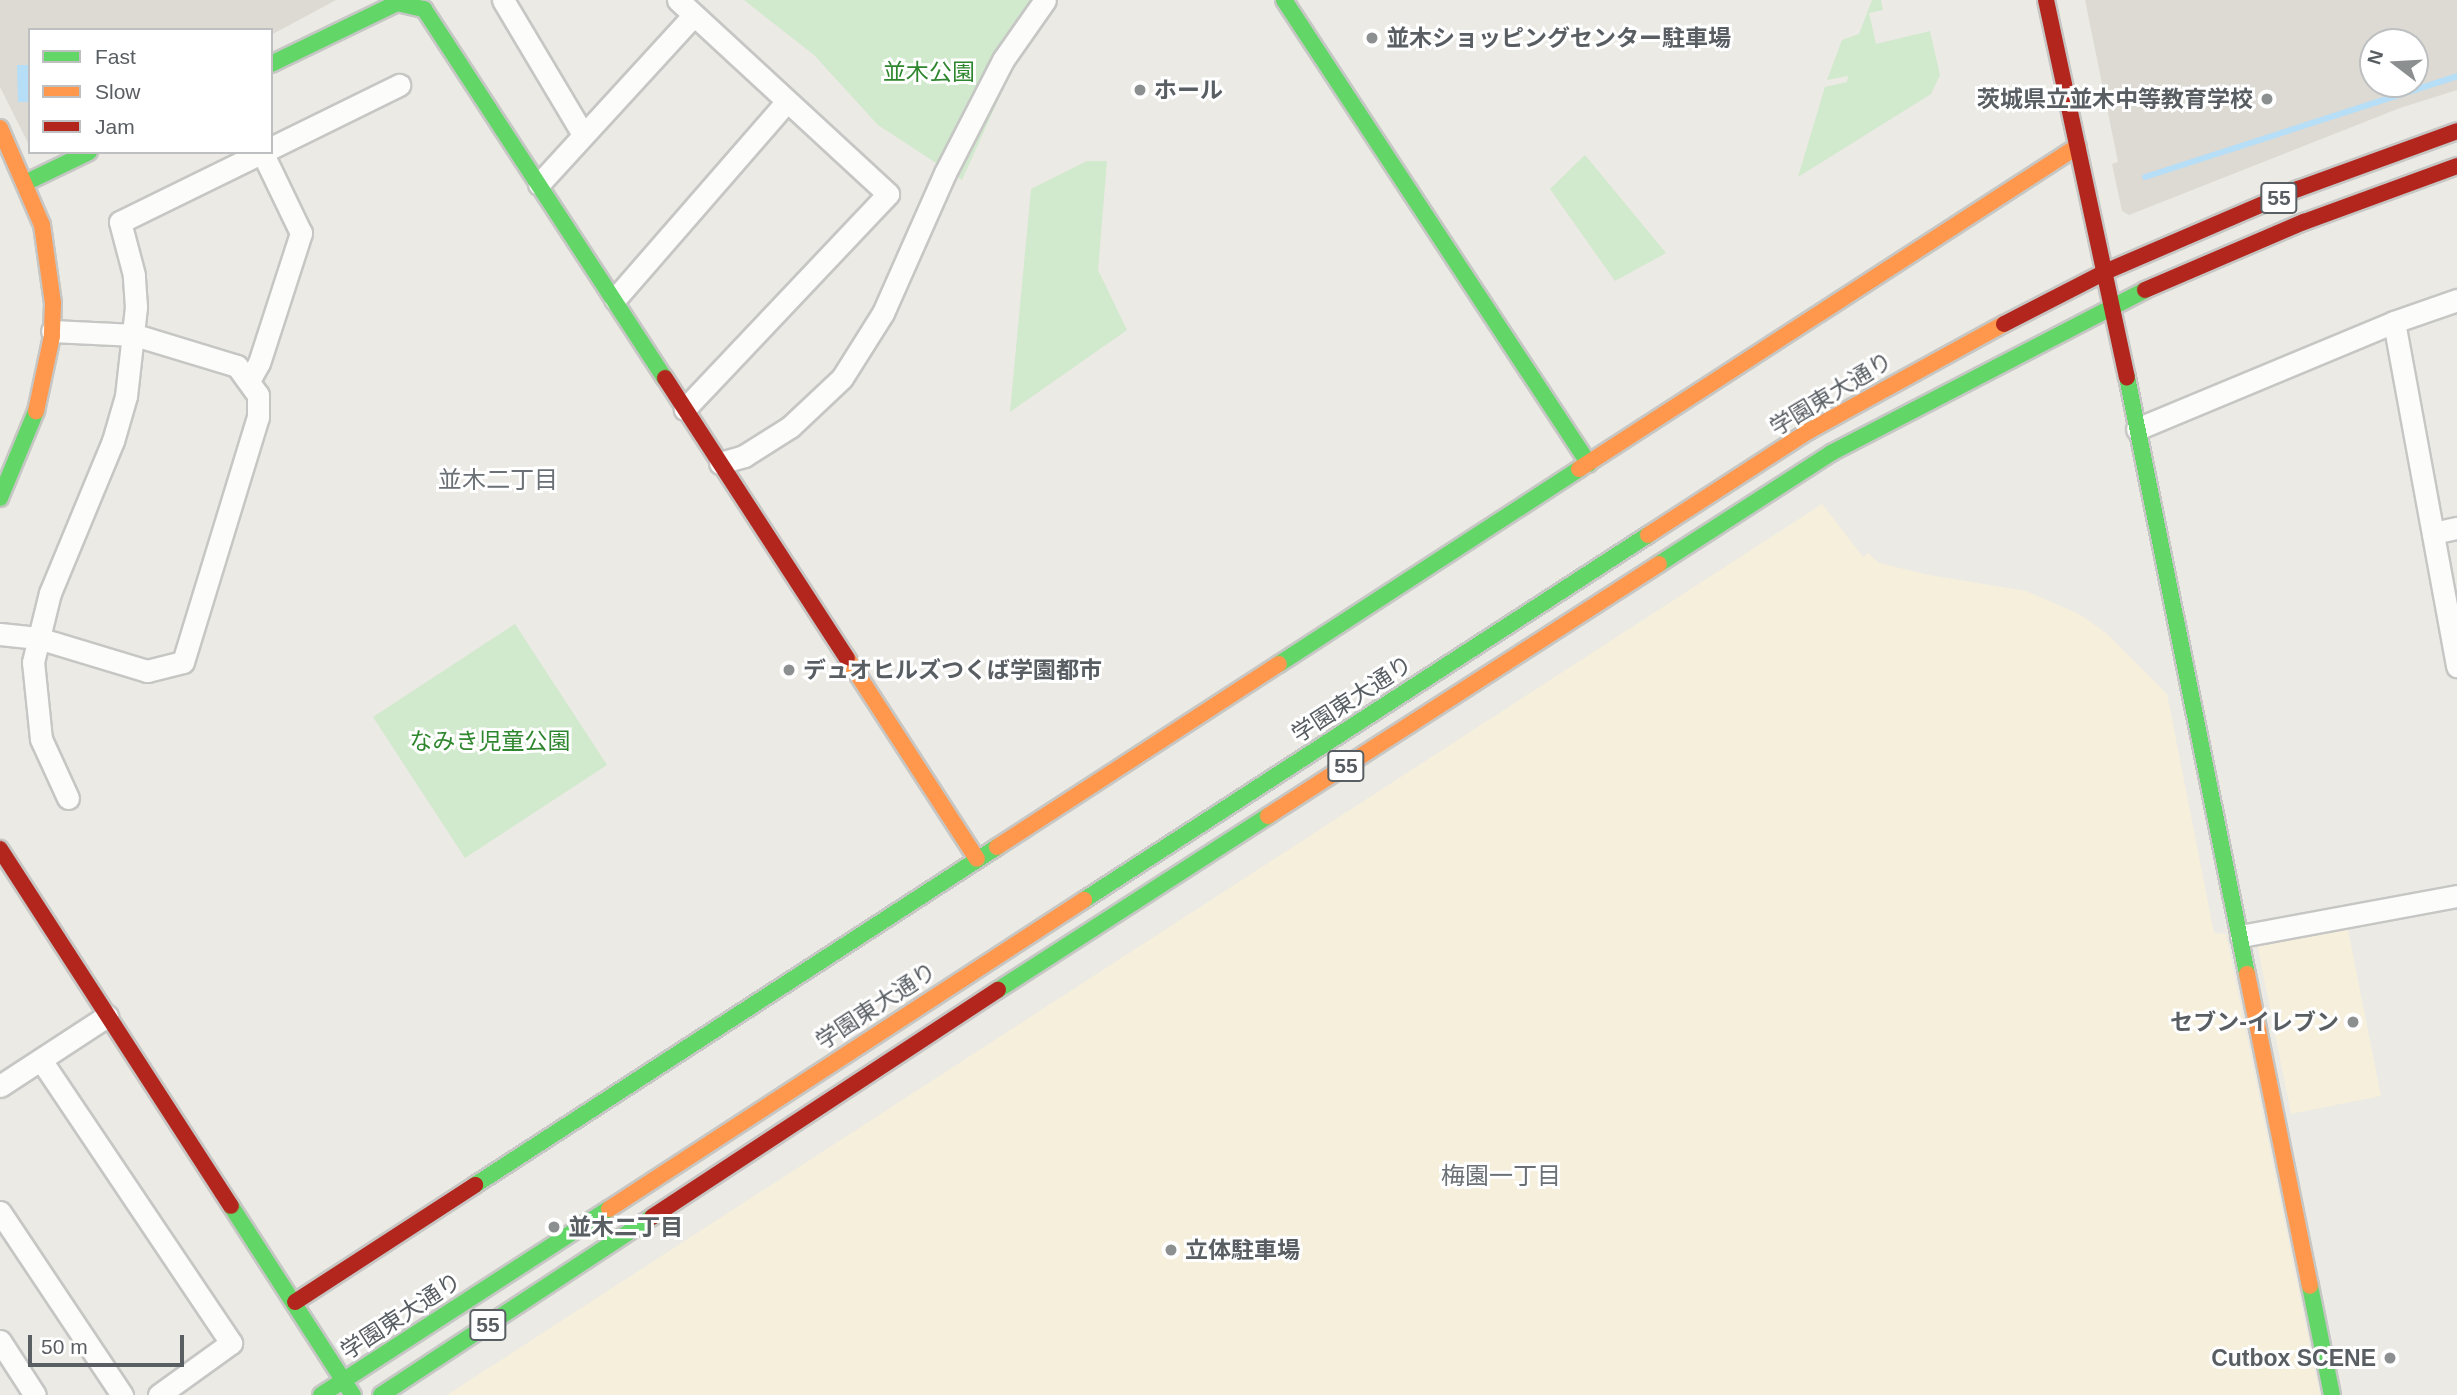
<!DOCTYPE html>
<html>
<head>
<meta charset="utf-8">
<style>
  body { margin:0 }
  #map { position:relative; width:2457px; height:1395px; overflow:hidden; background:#ebeae4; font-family:Helvetica,"Noto Sans JP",sans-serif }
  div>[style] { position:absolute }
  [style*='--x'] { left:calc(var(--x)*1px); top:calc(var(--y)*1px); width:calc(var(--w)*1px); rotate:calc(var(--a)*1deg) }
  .commercial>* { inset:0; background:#f6efdc }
  .education>* { inset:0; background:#dddad3 }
  .green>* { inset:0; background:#d1e9cd }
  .water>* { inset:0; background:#b6def7 }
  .stream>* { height:6px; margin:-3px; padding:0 3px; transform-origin:3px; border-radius:3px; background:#b6def7 }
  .roads { filter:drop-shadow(2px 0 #c6c7c5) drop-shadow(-2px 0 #c6c7c5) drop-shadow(0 2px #c6c7c5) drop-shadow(0 -2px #c6c7c5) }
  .street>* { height:21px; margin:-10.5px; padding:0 10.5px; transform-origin:10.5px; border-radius:10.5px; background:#fcfcfb }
  .fast>* { height:16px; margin:-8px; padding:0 8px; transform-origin:8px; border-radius:8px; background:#63d668 }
  .slow>* { height:16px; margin:-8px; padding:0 8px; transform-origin:8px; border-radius:8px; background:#ff974d }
  .jam>* { height:16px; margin:-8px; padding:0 8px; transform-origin:8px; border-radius:8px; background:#b3261e }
  .dots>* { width:19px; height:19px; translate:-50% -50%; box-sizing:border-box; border:4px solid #fff; border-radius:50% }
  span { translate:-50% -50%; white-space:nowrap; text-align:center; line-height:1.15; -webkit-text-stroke:6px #fff; paint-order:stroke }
  .shield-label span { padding:2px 5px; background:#fff; border:2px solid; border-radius:5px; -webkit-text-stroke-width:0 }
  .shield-label { font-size:21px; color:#595e63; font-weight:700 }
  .poi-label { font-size:23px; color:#595e63; font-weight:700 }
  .left { translate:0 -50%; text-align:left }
  .right { translate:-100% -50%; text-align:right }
  .park-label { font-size:23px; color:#2e872e }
  .street-label { font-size:23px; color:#595e63 }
  .neighbourhood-label { font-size:24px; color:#6a7075 }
  .legend { position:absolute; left:28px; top:28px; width:245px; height:126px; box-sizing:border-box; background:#fff; border:2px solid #bdbfc1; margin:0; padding:9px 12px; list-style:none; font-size:21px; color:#595e63 }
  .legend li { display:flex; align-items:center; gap:14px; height:35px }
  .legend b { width:35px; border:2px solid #bdbfc1 }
  .north { position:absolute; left:2359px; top:28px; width:70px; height:70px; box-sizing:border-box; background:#fff; border:2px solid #bdbfc1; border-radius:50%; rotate:287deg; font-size:19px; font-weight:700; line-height:28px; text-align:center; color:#595e63 }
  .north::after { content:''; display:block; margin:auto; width:24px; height:32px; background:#8c8f90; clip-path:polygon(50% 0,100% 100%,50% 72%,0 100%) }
  .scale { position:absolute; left:28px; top:1335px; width:156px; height:32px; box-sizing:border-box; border:4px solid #595e63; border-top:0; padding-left:9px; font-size:21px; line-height:24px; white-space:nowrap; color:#595e63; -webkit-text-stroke:5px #fff; paint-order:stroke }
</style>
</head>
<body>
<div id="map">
  <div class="commercial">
    <i style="clip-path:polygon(1822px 504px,1863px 557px,1868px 553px,1879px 563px,1929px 575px,2026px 591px,2079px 614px,2106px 633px,2167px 694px,2214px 933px,2226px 934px,2320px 1395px,447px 1395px)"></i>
    <i style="clip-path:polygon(2347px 925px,2381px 1096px,2291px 1114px,2257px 944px)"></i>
  </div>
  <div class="education">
    <i style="clip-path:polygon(0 0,336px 0,271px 35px,271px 30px,30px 30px,30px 147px,0 87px)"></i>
    <i style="clip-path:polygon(evenodd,2085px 0,2457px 0,2457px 90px,2400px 108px,2129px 215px,2122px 211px,2112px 164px,2118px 162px,2085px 0,2415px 42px,2415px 84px,2373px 84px,2373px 42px,2415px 42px)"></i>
  </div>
  <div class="green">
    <i style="clip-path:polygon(744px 0,1049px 0,1037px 14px,962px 180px,878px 125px,814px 55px)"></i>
    <i style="clip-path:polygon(1872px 0,1881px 0,1883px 10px,1869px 13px,1876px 44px,1930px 31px,1940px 75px,1931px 94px,1798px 177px,1825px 87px,1847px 82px,1848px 76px,1827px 80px,1842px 40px,1859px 34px)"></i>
    <i style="clip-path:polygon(1585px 155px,1666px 253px,1615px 281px,1550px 189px)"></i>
    <i style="clip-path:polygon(1087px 161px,1107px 161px,1098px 270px,1127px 330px,1010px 412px,1031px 189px)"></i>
    <i style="clip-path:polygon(515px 624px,607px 765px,465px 858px,373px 717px)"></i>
  </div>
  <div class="water">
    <i style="clip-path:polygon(17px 65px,30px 65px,30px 102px,18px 102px)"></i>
  </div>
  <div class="stream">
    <i style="--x:2145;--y:177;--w:328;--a:-17.9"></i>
  </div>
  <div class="roads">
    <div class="street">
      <i style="--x:503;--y:0;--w:156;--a:59.2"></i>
      <i style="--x:678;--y:0;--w:286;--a:42.7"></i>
      <i style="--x:888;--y:194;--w:296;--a:133.4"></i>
      <i style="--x:271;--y:148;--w:143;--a:-26.2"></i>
      <i style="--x:539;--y:184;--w:229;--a:-47.5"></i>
      <i style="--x:615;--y:299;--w:262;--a:-49"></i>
      <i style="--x:2394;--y:322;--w:350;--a:79.6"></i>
      <i style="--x:250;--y:379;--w:18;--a:-61"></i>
      <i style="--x:259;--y:363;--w:137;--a:-72.1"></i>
      <i style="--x:301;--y:233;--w:90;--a:-115.7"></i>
      <i style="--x:2137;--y:429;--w:278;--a:-22.6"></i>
      <i style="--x:2394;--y:322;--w:67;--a:-19.2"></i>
      <i style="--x:720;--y:463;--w:25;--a:-16"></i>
      <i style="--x:744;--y:456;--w:54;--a:-32.2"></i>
      <i style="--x:790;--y:427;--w:71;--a:-43.3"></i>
      <i style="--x:842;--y:378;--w:77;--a:-57.8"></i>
      <i style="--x:883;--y:313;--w:153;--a:-66.1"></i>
      <i style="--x:945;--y:173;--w:127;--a:-62.8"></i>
      <i style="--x:1003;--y:60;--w:73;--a:-55"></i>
      <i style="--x:2433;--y:533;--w:25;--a:-12"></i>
      <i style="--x:0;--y:634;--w:38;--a:6"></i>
      <i style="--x:38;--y:638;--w:114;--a:16.8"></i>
      <i style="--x:147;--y:671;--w:37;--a:-14"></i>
      <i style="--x:183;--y:662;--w:256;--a:-73"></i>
      <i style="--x:258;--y:417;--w:22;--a:-90"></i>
      <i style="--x:258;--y:395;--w:36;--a:-126"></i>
      <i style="--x:237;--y:366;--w:107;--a:-163.1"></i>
      <i style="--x:135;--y:335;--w:83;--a:-177.2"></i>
      <i style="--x:68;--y:798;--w:65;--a:-114.6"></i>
      <i style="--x:41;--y:739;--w:77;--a:-95.9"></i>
      <i style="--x:33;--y:662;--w:71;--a:-76.2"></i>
      <i style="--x:50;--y:593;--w:165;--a:-67.5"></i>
      <i style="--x:113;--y:441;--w:47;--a:-73.9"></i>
      <i style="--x:126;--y:396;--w:90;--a:-83.6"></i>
      <i style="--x:136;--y:307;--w:32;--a:-94"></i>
      <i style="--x:134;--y:275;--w:55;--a:-104.8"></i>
      <i style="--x:120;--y:222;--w:159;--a:-26.1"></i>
      <i style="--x:2241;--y:936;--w:220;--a:-10.5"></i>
      <i style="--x:41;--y:1060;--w:341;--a:56.1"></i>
      <i style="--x:231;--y:1343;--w:89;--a:144.2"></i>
      <i style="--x:0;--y:1086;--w:128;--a:-33.2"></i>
      <i style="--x:0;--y:1212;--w:220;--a:56.3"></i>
      <i style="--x:0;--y:1341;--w:64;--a:57.1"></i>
    </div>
    <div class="fast">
      <i style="--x:1284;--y:0;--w:555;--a:56.68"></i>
      <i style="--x:271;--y:64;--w:140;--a:-25.8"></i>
      <i style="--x:397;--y:3;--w:28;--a:13"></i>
      <i style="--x:424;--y:9;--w:441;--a:56.9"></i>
      <i style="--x:27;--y:182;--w:69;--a:-25.8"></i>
      <i style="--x:2127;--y:377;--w:609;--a:78.63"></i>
      <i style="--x:0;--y:498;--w:94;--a:-67.5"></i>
      <i style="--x:1659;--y:564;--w:205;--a:-32.8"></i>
      <i style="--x:1831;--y:453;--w:354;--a:-27.4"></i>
      <i style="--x:1279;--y:664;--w:358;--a:-33"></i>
      <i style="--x:1084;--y:900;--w:672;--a:-32.91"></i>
      <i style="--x:998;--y:990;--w:321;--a:-32.8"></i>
      <i style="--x:475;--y:1185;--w:622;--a:-32.92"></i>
      <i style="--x:231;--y:1206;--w:225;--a:57.2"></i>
      <i style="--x:2310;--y:1286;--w:111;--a:78.6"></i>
      <i style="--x:321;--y:1395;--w:343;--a:-32.9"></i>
      <i style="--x:381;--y:1395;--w:324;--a:-33.3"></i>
    </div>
    <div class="slow">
      <i style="--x:0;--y:128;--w:106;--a:66.6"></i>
      <i style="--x:42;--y:225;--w:79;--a:82"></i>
      <i style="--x:53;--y:303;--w:33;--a:92"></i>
      <i style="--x:52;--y:336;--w:77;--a:102"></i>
      <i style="--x:1579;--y:469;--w:594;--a:-32.91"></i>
      <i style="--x:1648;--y:535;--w:192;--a:-32.9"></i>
      <i style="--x:1809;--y:431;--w:222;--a:-28.8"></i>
      <i style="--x:847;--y:658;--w:239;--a:57.1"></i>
      <i style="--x:1268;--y:816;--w:465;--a:-32.8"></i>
      <i style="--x:997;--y:847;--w:336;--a:-33"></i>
      <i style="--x:2247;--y:974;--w:318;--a:78.6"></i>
      <i style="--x:609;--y:1209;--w:567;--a:-33.05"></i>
    </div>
    <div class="jam">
      <i style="--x:2046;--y:0;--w:386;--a:77.9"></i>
      <i style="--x:2145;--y:290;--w:173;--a:-23.2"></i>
      <i style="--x:2304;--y:222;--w:163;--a:-20.1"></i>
      <i style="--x:2004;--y:324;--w:114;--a:-27.2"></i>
      <i style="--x:2105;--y:272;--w:210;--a:-23.3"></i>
      <i style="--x:2298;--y:189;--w:169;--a:-20"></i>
      <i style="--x:665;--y:378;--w:334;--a:57"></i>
      <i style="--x:0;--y:849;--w:425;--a:57.1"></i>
      <i style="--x:652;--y:1217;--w:414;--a:-33.3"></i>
      <i style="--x:295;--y:1302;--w:215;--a:-33"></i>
    </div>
  </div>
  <div class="dots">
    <i style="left:1372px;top:38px;background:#8c8f90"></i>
    <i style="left:1140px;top:90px;background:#8c8f90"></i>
    <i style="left:2267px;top:99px;background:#8c8f90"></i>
    <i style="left:789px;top:670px;background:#8c8f90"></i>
    <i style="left:2353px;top:1022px;background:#8c8f90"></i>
    <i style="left:554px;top:1227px;background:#8c8f90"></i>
    <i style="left:1171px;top:1250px;background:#8c8f90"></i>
    <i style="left:2390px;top:1358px;background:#8c8f90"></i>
  </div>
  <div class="shield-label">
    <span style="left:2279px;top:198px">55</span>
    <span style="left:1346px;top:766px">55</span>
    <span style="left:488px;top:1325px">55</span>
  </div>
  <div class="poi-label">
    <span class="left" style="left:1386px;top:38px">並木ショッピングセンター駐車場</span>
    <span class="left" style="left:1154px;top:90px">ホール</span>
    <span class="right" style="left:2253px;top:99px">茨城県立並木中等教育学校</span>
    <span class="left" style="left:803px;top:670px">デュオヒルズつくば学園都市</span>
    <span class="right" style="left:2339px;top:1022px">セブン-イレブン</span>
    <span class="left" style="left:568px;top:1227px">並木二丁目</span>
    <span class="left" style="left:1185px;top:1250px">立体駐車場</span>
    <span class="right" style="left:2376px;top:1358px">Cutbox SCENE</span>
  </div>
  <div class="park-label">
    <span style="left:929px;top:72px">並木公園</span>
    <span style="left:490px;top:741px">なみき児童公園</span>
  </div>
  <div class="street-label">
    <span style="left:1831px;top:394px;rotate:-31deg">学園東大通り</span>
    <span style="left:1352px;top:699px;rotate:-33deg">学園東大通り</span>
    <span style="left:876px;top:1006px;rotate:-33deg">学園東大通り</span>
    <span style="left:401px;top:1316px;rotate:-33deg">学園東大通り</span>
  </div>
  <div class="neighbourhood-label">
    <span style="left:498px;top:480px">並木二丁目</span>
    <span style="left:1501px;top:1176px">梅園一丁目</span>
  </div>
  <ul class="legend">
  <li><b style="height:9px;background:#63d668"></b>Fast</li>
  <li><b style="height:9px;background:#ff974d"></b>Slow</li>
  <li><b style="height:9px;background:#b3261e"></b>Jam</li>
  </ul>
  <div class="north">N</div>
  <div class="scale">50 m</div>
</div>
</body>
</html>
